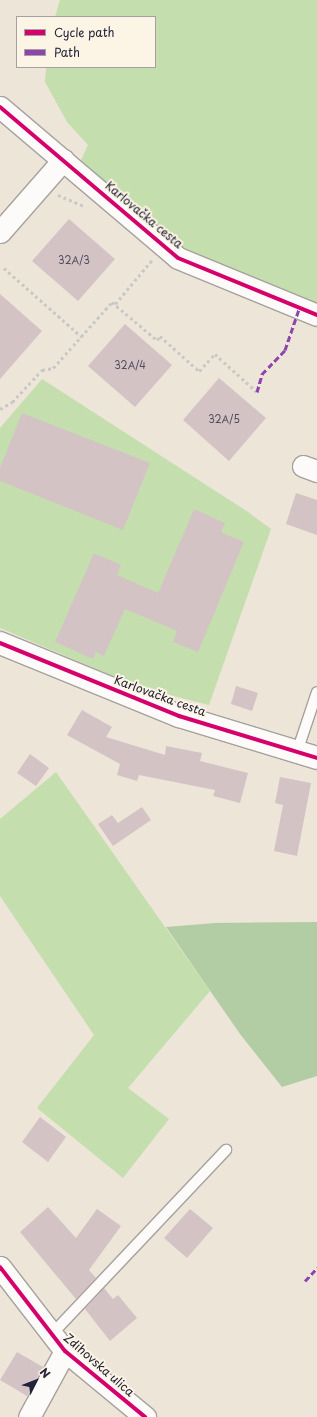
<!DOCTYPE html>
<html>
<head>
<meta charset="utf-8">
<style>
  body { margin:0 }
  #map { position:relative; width:317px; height:1417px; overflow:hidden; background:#ede5d8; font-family:"Playpen Sans",sans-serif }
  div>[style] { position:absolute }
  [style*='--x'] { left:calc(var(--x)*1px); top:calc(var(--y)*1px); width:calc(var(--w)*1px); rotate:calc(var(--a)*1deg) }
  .green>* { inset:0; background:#c4deae }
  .forest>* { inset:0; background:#b2cda3 }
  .building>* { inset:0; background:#d4c3c5 }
  .path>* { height:2.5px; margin-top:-1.25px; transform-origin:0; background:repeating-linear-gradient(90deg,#cac8c7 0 3px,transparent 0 6px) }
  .roads { filter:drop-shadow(1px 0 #a6a19d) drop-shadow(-1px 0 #a6a19d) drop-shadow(0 1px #a6a19d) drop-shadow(0 -1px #a6a19d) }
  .lane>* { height:10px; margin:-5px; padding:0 5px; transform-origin:5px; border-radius:5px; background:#fcfbf9 }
  .street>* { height:21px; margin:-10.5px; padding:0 10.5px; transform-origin:10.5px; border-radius:10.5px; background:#fcfbf9 }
  .secondary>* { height:22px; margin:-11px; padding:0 11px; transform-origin:11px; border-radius:11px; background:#fcfbf9 }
  .quiet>* { height:3px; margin-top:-1.5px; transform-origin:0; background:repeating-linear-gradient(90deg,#8e44ad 0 6px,transparent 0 9px) }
  .cycleway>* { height:4px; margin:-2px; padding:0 2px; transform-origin:2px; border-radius:2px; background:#d6006c }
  span { translate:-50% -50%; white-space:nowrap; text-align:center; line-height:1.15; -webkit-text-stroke:4px #fcf5e5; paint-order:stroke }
  .number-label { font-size:10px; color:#4e4a5e }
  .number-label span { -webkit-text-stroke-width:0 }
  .street-label { font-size:12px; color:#22223b }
  .legend { position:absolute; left:16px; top:16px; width:140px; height:52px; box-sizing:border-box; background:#fcf5e5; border:1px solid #a5a1a1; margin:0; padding:5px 7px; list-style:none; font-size:12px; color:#22223b }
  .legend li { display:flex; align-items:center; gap:8px; height:20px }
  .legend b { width:20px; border:1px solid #a5a1a1 }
  .north { position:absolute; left:16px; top:1361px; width:40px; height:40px; -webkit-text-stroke:3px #fcf5e5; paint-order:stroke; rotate:48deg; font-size:11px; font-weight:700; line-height:16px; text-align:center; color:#22223b }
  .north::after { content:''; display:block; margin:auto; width:14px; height:18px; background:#22223b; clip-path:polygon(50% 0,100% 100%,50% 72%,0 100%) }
</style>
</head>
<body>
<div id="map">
  <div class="green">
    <i style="clip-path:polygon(60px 0,317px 0,317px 307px,206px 263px,171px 241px,79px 165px,88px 145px,67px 122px,45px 82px,46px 67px,155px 67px,155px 17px,55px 17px)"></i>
    <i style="clip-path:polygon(42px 379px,248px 512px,271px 529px,209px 705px,138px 687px,0 628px,0 428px)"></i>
    <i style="clip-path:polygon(56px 772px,210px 991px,128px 1088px,169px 1119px,123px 1178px,37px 1108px,94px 1035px,0 896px,0 819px)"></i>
  </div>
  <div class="forest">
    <i style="clip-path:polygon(317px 922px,317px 1076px,282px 1087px,240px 1034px,166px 927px,215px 923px)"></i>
  </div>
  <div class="building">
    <i style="clip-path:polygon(69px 219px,115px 259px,78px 301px,32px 261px)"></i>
    <i style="clip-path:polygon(0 294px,42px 331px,0 379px)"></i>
    <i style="clip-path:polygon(125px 324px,172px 365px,135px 407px,88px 366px)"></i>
    <i style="clip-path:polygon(219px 378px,266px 418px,229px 461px,183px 420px)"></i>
    <i style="clip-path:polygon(22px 413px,150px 463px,123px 530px,0 481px,0 468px)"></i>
    <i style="clip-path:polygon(296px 493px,317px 500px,317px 535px,286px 524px)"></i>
    <i style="clip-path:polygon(194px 509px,225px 523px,221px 532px,244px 542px,198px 652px,173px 642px,177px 631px,125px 609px,104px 656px,96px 652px,93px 659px,55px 642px,94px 553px,121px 565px,117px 575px,158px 593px)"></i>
    <i style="clip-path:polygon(236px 686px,258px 693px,252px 711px,231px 704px)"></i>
    <i style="clip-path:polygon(82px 710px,112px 727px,106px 737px,165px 755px,166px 746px,202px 753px,200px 761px,248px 773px,240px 803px,213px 796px,215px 790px,139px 775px,137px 781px,117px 775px,120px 764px,67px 735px)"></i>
    <i style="clip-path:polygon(30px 754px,49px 768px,36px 786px,17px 773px)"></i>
    <i style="clip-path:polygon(280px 777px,311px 783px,297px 856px,274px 851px,283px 805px,275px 803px)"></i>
    <i style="clip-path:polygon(142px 807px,151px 820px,113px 846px,98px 824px,112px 815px,118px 823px)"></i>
    <i style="clip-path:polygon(40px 1117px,66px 1137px,48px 1162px,22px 1142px)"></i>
    <i style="clip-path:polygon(48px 1207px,76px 1238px,97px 1209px,121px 1226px,89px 1270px,96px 1278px,76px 1299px,20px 1232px)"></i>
    <i style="clip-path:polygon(190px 1209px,213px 1228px,187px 1258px,164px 1238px)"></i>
    <i style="clip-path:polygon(104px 1288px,113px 1299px,118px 1295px,137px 1318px,110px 1341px,85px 1309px)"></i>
    <i style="clip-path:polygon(17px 1352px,43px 1367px,27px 1396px,0 1380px)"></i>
  </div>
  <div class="path">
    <i style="--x:58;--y:195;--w:28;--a:23"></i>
    <i style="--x:4;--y:268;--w:104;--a:41.5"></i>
    <i style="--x:115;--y:304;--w:57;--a:-49.9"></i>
    <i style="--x:0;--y:409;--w:14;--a:-30"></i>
    <i style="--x:12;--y:402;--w:44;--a:-46.8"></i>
    <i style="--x:42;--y:370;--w:11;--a:-10"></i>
    <i style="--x:53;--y:368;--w:89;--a:-48.2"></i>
    <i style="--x:112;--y:302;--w:59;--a:40.2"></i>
    <i style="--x:157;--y:340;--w:5;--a:-53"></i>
    <i style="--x:160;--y:336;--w:52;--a:41.9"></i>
    <i style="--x:199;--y:371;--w:23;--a:-47"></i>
    <i style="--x:215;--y:354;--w:57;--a:42.1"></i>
  </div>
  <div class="roads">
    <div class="lane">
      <i style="--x:297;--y:752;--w:63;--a:-71.6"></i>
      <i style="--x:51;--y:1335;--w:255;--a:-46.6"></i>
    </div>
    <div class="street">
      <i style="--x:0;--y:107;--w:233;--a:40.3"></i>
      <i style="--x:178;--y:258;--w:150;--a:22.3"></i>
      <i style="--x:0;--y:232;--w:96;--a:-48.8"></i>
      <i style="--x:303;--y:466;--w:15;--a:20"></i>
      <i style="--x:0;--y:1267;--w:106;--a:52.3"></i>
      <i style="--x:65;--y:1351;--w:104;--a:39.5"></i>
      <i style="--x:29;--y:1417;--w:75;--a:-61.4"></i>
    </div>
    <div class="secondary">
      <i style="--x:0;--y:643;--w:193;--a:22.2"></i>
      <i style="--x:179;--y:716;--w:144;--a:16.9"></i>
    </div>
  </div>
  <div class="quiet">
    <i style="--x:257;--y:392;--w:19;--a:-74"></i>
    <i style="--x:262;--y:374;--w:33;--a:-46"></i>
    <i style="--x:285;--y:350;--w:43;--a:-71.1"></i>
    <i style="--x:305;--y:1281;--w:18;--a:-47"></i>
  </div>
  <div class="cycleway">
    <i style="--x:0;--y:107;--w:233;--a:40.3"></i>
    <i style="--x:178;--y:258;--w:150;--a:22.3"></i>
    <i style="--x:0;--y:643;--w:193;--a:22.2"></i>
    <i style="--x:179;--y:716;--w:144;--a:16.9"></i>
    <i style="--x:0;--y:1267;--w:106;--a:52.3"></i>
    <i style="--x:65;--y:1351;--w:104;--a:39.5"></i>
  </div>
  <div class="number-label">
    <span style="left:74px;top:260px">32A/3</span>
    <span style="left:130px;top:365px">32A/4</span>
    <span style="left:224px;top:419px">32A/5</span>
  </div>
  <div class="street-label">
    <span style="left:144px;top:215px;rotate:40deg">Karlovačka cesta</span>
    <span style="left:160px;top:696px;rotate:20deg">Karlovačka cesta</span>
    <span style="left:99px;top:1365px;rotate:41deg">Zdihovska ulica</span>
  </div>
  <ul class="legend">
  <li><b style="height:5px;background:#d6006c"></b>Cycle path</li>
  <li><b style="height:5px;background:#8e44ad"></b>Path</li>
  </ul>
  <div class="north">N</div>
</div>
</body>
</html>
